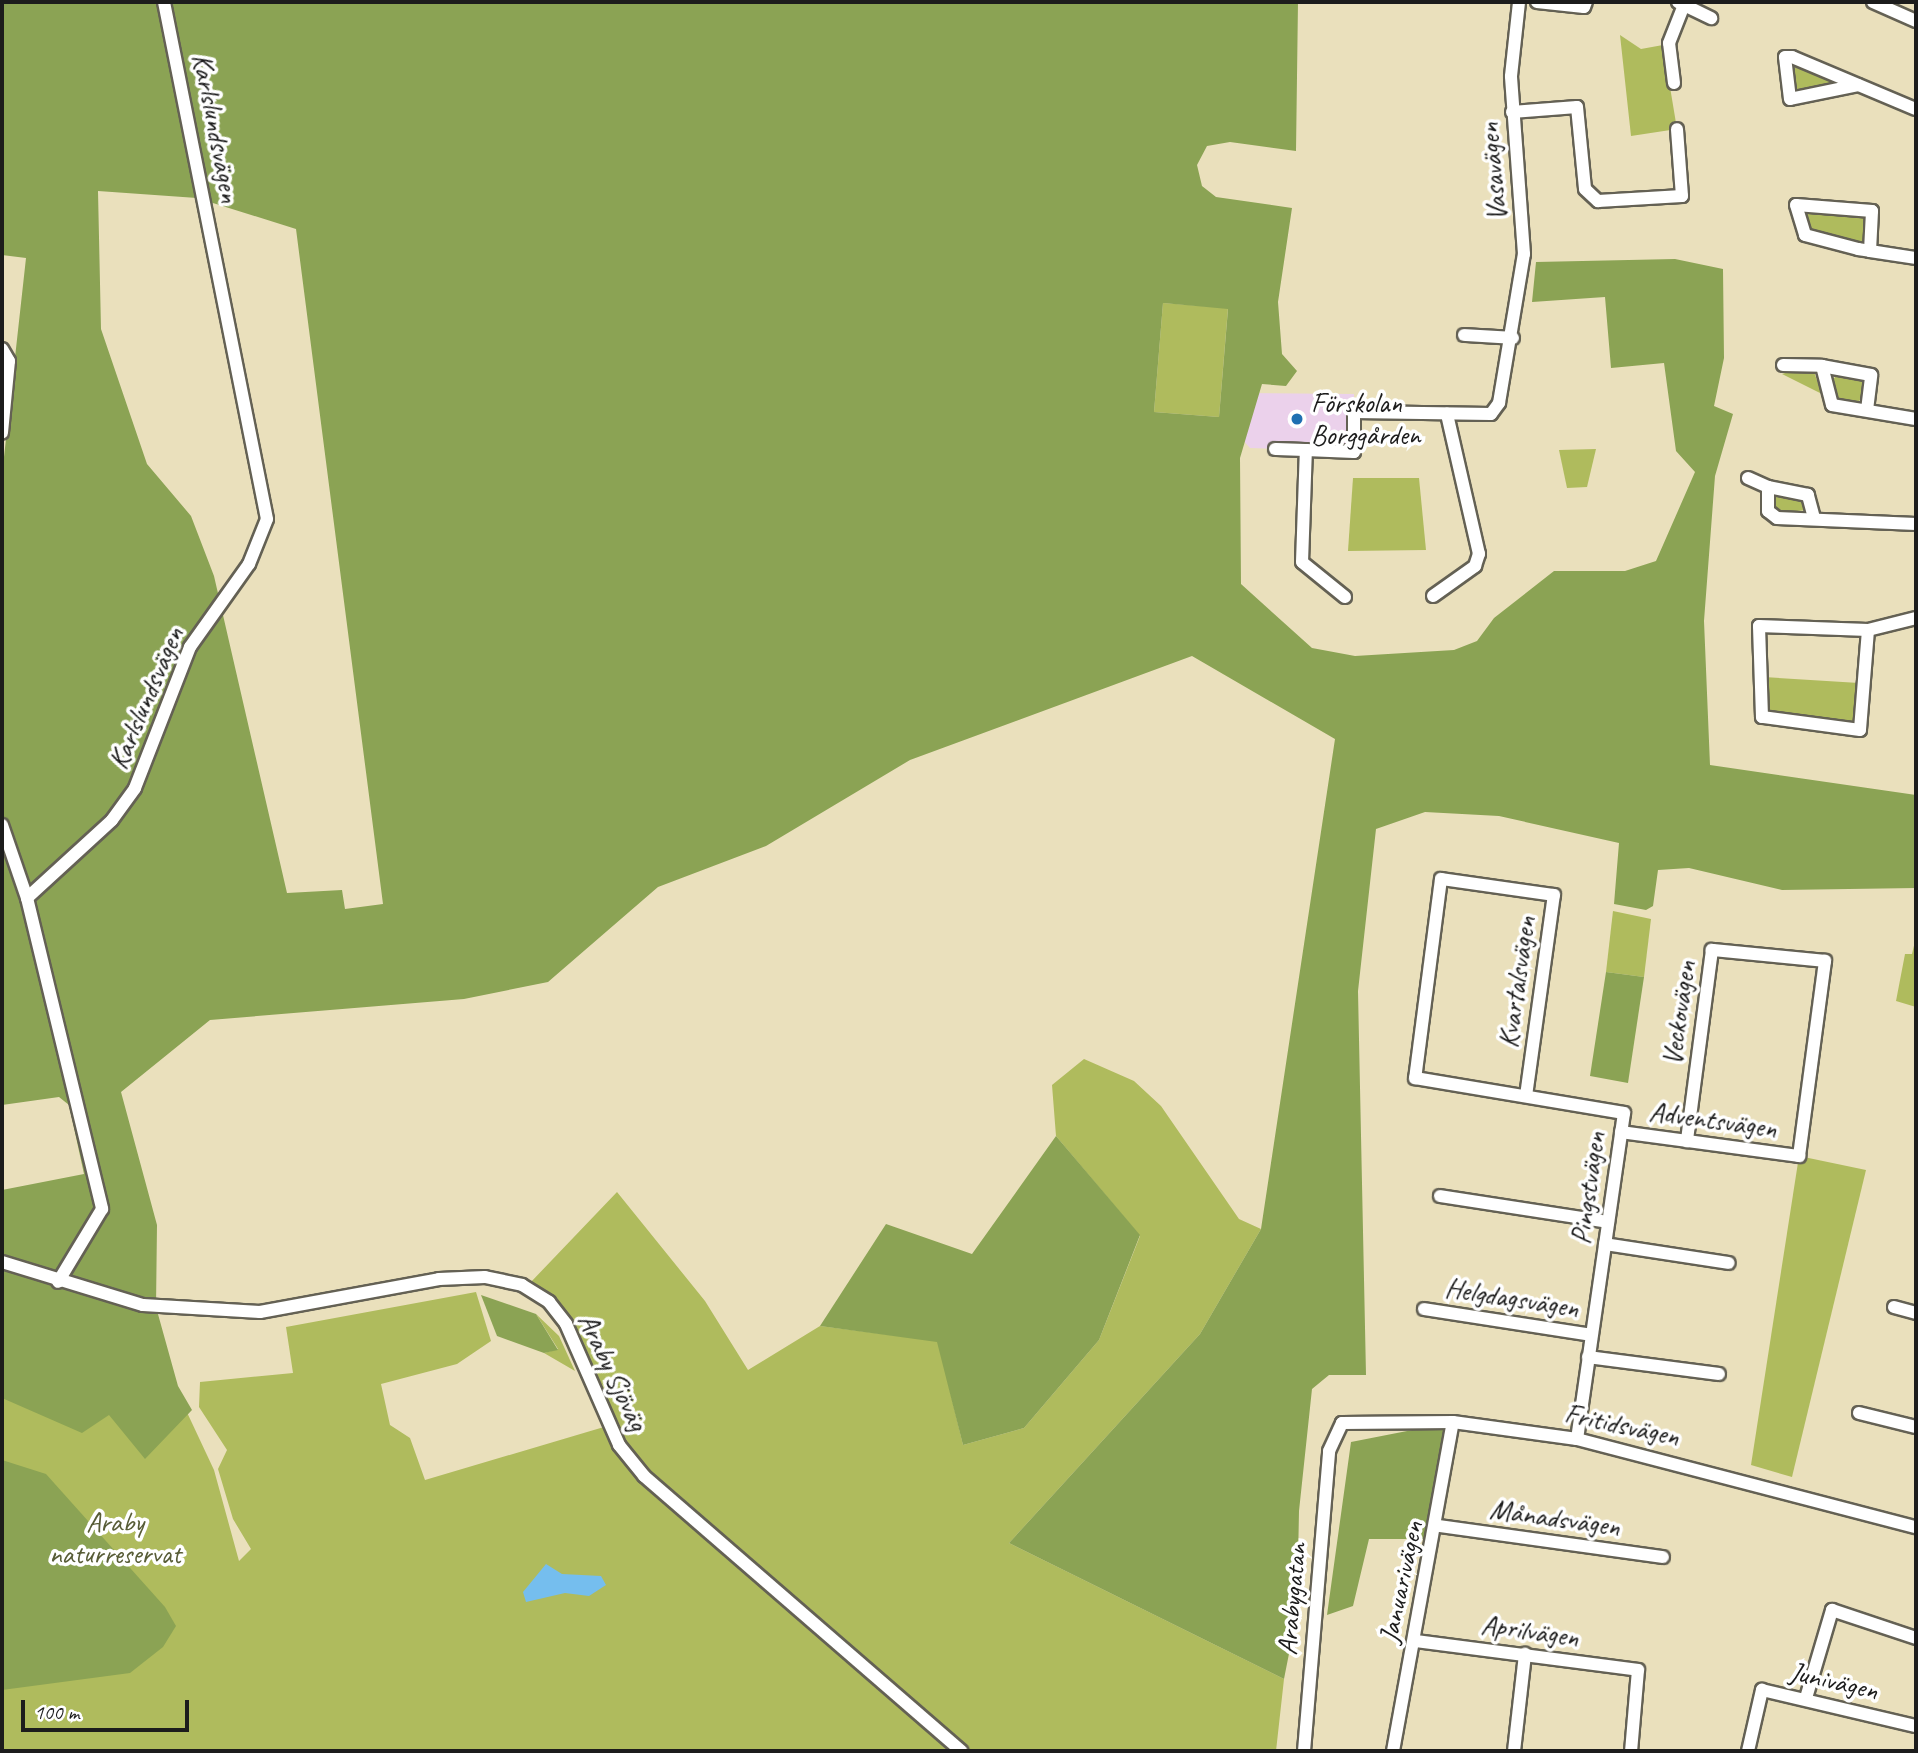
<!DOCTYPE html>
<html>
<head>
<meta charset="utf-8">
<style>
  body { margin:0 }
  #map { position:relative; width:1918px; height:1753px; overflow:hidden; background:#eae0bc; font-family:Caveat,sans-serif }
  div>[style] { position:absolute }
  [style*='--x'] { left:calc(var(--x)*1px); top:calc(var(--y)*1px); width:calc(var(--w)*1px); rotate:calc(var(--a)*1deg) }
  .built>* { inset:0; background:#ebd1eb }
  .green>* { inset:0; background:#afbb5d }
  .round { border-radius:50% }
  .forest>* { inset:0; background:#8ba354 }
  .water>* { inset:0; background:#75beee }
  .roads { filter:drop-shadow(2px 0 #646154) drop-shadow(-2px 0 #646154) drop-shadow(0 2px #646154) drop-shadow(0 -2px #646154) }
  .minor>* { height:12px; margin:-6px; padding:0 6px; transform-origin:6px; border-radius:6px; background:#fff }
  .dots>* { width:19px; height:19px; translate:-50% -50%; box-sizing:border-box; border:4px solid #fff; border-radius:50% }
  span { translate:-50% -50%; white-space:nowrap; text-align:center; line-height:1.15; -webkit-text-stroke:7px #fff; paint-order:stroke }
  .street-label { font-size:28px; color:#1c1c1c }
  .poi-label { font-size:28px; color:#1c1c1c }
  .left { translate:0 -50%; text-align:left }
  .park-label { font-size:28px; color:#575c36 }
  .frame { position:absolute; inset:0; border:4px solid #1c1c1c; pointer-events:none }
  .scale { position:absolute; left:21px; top:1700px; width:168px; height:32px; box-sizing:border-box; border:4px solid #1c1c1c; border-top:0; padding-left:9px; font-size:21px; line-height:24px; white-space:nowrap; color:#1c1c1c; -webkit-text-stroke:5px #fff; paint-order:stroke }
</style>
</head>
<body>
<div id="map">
  <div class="built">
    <i style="clip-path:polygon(1243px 393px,1354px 394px,1354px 452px,1250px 448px,1242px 439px)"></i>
  </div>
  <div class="green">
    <i style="clip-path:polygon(1620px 35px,1641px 49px,1663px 45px,1677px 129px,1631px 136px)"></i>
    <i style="clip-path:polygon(1796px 65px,1834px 81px,1836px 84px,1794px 91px,1790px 69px)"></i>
    <i style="clip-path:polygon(1807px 209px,1865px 215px,1866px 241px,1859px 245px,1807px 231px)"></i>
    <i style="clip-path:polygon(1163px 303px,1228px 308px,1219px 417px,1154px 412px)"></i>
    <i style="clip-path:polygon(1792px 371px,1814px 372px,1822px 394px,1782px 374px)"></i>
    <i class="round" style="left:1831px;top:371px;width:34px;height:34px"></i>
    <i style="clip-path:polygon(1596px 449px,1587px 487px,1567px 488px,1559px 450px)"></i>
    <i style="clip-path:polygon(1353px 478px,1419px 478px,1426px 550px,1348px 551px)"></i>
    <i style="clip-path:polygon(1773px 493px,1804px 498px,1807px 510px,1777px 513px)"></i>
    <i style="clip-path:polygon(1764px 677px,1859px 683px,1858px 718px,1852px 727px,1768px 712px)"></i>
    <i style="clip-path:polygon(1613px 911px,1651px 919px,1644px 977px,1606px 972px)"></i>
    <i style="clip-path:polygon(1916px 937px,1916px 1007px,1896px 1001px,1905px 954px,1912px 954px)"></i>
    <i style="clip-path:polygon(1084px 1059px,1134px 1081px,1161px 1106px,1239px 1219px,1261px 1229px,1200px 1334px,1009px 1543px,1284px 1679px,1276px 1751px,2px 1751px,2px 1271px,139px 1310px,214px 1470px,239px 1561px,251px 1549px,233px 1519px,218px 1469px,227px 1450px,199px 1407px,200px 1382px,293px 1373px,286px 1327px,476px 1292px,491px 1341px,457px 1364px,381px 1384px,390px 1425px,410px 1438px,425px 1480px,614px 1424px,565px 1311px,530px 1283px,617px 1192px,705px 1301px,748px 1370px,820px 1326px,938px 1341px,963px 1445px,1024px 1428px,1099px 1340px,1140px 1236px,1056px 1136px,1052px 1085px)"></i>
    <i style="clip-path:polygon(1799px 1156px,1866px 1170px,1792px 1477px,1751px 1465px)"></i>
    <i style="clip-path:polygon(536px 1314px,559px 1336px,575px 1371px,544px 1353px,558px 1349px)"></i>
  </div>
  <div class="forest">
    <i style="clip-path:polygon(evenodd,2px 2px,1298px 2px,1296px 151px,1230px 142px,1207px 146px,1197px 165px,1202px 186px,1216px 197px,1292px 208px,1278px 302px,1282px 354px,1297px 371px,1286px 386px,1262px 384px,1240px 458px,1241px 584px,1312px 648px,1355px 656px,1454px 650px,1477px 641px,1494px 618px,1554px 571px,1625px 571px,1656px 561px,1695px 472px,1676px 451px,1664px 363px,1611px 368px,1605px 297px,1532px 302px,1536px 262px,1675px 259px,1723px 269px,1724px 358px,1714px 406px,1733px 414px,1715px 476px,1704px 621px,1710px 765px,1916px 795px,1916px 888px,1782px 890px,1689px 868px,1658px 870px,1653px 906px,1646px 910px,1614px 904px,1619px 843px,1499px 816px,1425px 812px,1376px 829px,1358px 991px,1366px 1375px,1329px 1375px,1312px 1389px,1299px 1511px,1297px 1613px,1284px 1679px,1009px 1543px,1200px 1334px,1261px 1229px,1335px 739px,1192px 656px,910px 760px,766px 846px,658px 887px,548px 982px,464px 999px,210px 1020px,121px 1092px,157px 1225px,156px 1307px,178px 1386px,192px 1410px,145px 1459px,109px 1415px,82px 1433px,2px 1398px,2px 1190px,84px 1174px,69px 1105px,59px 1097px,2px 1105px,2px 475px,26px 258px,2px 255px,2px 2px,98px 191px,197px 198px,296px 229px,383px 904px,345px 909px,342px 890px,287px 893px,214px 576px,191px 516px,147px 464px,101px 329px,98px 191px,2px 2px,1163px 303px,1228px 309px,1219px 417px,1154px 412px,1163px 303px)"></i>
    <i style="clip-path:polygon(1606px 972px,1644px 977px,1628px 1083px,1590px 1076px)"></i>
    <i style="clip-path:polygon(1056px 1136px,1140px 1235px,1099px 1340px,1024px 1428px,963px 1445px,937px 1342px,820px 1326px,886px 1224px,972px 1254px)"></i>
    <i style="clip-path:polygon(481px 1295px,536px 1314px,558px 1350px,544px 1353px,497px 1336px)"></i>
    <i style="clip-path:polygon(1453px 1422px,1439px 1526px,1423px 1539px,1369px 1539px,1353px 1606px,1327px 1615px,1351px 1442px)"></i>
    <i style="clip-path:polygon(2px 1460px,46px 1474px,165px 1607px,176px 1626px,163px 1647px,130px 1673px,2px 1690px)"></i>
  </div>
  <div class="water">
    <i style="clip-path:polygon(546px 1564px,562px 1574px,601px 1576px,606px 1585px,589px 1596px,565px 1593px,526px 1602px,523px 1592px)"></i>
  </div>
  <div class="roads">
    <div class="minor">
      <i style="--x:1537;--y:2;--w:47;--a:6.1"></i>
      <i style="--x:1584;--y:7;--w:5;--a:-68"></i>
      <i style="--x:1678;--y:2;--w:37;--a:26"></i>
      <i style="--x:1873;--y:2;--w:47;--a:23.8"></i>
      <i style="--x:1674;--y:83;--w:40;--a:-97.1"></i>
      <i style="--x:1669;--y:43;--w:41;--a:-68.5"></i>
      <i style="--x:1858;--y:85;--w:69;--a:168.4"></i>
      <i style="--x:1790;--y:99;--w:42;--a:-96.8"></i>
      <i style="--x:1785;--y:57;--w:7;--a:0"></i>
      <i style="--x:1792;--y:57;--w:134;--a:22.8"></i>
      <i style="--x:1512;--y:112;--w:65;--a:-4.4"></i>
      <i style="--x:1577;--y:107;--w:82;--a:84.4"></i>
      <i style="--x:1585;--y:189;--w:18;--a:43"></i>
      <i style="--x:1598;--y:201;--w:84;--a:-3.4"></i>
      <i style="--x:1682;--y:196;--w:67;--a:-94.3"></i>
      <i style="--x:1870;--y:251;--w:40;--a:-87.1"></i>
      <i style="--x:1872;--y:211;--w:76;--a:-175.5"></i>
      <i style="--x:1796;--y:205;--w:31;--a:73"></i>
      <i style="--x:1805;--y:235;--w:55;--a:14.8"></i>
      <i style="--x:1858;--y:249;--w:12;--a:9"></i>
      <i style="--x:1870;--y:251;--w:47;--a:8.7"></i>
      <i style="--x:1464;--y:335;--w:49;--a:3.5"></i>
      <i style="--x:2;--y:349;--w:14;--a:60"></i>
      <i style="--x:9;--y:361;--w:72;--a:95.6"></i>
      <i style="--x:1783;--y:365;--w:39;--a:1"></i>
      <i style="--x:1867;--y:410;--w:35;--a:-83"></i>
      <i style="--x:1871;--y:375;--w:50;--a:-169.6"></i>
      <i style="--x:1822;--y:366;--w:40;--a:75.6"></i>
      <i style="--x:1832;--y:405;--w:85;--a:9.5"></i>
      <i style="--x:1275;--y:449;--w:31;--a:2"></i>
      <i style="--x:1748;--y:478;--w:22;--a:24"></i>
      <i style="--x:1814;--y:518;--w:24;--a:-105"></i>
      <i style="--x:1808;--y:495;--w:41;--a:-168.7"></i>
      <i style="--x:1768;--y:487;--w:24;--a:90"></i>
      <i style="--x:1768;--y:511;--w:11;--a:38"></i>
      <i style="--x:1777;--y:518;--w:139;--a:2.5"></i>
      <i style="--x:1433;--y:596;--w:52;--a:-35.5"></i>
      <i style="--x:1475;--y:566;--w:13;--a:-72"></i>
      <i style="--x:1479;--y:554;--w:144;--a:-102.9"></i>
      <i style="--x:1345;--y:597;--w:55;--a:-140.9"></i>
      <i style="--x:1302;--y:562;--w:112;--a:-88"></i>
      <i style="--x:1306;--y:450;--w:48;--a:2.4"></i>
      <i style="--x:1354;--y:452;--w:40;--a:-90"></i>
      <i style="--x:1354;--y:412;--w:137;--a:0.8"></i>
      <i style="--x:1491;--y:414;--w:14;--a:-54"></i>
      <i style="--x:1499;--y:403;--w:151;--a:-80.5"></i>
      <i style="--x:1524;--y:254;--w:178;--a:-94.2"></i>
      <i style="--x:1511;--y:76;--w:74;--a:-83.8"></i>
      <i style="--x:1868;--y:630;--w:100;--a:94.6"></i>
      <i style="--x:1860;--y:730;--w:99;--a:-172.4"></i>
      <i style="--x:1762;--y:717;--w:91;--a:-91.9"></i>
      <i style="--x:1759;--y:626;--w:109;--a:2.1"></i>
      <i style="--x:1868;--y:630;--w:49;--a:-14"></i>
      <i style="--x:2;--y:825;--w:77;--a:71.1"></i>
      <i style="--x:27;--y:898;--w:320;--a:76.4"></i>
      <i style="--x:102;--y:1209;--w:85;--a:121.1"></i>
      <i style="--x:27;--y:898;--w:115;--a:-42.5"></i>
      <i style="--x:112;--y:820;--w:39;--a:-54"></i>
      <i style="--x:135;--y:788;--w:151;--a:-68.7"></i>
      <i style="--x:190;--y:647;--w:102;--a:-54.6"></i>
      <i style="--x:249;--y:564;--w:48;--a:-68.2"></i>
      <i style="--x:267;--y:519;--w:527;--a:-101.27"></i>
      <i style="--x:1526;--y:1096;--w:203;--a:-82.1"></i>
      <i style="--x:1554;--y:895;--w:114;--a:-171.9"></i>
      <i style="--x:1441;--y:879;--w:201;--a:97.4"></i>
      <i style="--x:1415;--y:1078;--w:212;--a:9.5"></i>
      <i style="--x:1624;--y:1113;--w:329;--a:98.2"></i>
      <i style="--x:1621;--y:1132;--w:180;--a:7.7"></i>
      <i style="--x:1799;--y:1156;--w:197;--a:-82.4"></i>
      <i style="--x:1825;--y:961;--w:114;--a:-174.4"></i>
      <i style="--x:1712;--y:950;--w:193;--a:97.5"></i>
      <i style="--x:1440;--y:1196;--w:170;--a:8.8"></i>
      <i style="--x:1605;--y:1244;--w:125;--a:8.7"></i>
      <i style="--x:2;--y:1262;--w:147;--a:17"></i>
      <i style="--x:143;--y:1305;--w:117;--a:3.4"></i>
      <i style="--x:260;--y:1312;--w:182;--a:-10.4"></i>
      <i style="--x:439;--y:1279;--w:46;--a:-2.5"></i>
      <i style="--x:485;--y:1277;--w:38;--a:12"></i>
      <i style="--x:522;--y:1285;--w:32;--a:32"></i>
      <i style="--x:549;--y:1302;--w:28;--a:52"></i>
      <i style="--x:566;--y:1324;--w:132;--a:66.3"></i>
      <i style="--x:619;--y:1445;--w:40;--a:51"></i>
      <i style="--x:644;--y:1476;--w:420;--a:40.9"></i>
      <i style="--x:1894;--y:1307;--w:23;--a:15"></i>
      <i style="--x:1424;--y:1309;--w:169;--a:8.8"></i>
      <i style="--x:1588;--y:1357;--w:132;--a:7.4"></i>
      <i style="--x:1859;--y:1413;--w:59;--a:13.8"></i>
      <i style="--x:1439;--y:1526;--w:226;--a:7.9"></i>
      <i style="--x:1416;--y:1641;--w:224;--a:7.4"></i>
      <i style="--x:1638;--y:1670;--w:81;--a:94.9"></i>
      <i style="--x:1806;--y:1698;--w:92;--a:-73.5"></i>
      <i style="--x:1832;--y:1610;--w:89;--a:18.4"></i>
      <i style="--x:1304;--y:1751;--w:301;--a:-85.2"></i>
      <i style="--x:1329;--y:1451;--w:31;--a:-65"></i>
      <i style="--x:1342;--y:1423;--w:111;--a:-0.5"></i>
      <i style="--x:1453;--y:1422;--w:125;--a:7.8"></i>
      <i style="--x:1577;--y:1439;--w:350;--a:14.6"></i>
      <i style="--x:1393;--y:1751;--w:334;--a:-79.7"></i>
      <i style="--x:1514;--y:1751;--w:98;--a:-83.5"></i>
      <i style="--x:1748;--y:1751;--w:63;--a:-77.1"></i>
      <i style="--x:1762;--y:1690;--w:158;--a:13.2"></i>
    </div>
  </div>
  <div class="dots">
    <i style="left:1297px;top:419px;background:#1f6fb2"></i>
  </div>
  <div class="street-label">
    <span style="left:216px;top:128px;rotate:79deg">Karlslundsvägen</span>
    <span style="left:1493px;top:172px;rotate:-95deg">Vasavägen</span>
    <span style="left:146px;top:698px;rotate:-67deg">Karlslundsvägen</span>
    <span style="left:1517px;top:982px;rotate:-82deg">Kvartalsvägen</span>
    <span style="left:1679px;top:1013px;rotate:-82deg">Veckovägen</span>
    <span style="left:1713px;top:1120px;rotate:8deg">Adventsvägen</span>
    <span style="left:1588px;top:1188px;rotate:-82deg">Pingstvägen</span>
    <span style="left:1512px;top:1298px;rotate:9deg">Helgdagsvägen</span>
    <span style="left:613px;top:1372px;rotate:65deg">Araby Sjöväg</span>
    <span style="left:1622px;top:1425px;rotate:12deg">Fritidsvägen</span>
    <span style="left:1555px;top:1518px;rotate:8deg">Månadsvägen</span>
    <span style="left:1401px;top:1582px;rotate:-78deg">Januarivägen</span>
    <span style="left:1292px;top:1599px;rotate:-85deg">Arabygatan</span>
    <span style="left:1530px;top:1631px;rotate:8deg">Aprilvägen</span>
    <span style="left:1834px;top:1681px;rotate:13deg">Junivägen</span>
  </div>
  <div class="poi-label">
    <span class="left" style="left:1311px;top:419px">Förskolan<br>Borggården</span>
  </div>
  <div class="park-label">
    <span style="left:115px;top:1538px">Araby<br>naturreservat</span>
  </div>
  <div class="frame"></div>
  <div class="scale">100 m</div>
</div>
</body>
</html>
